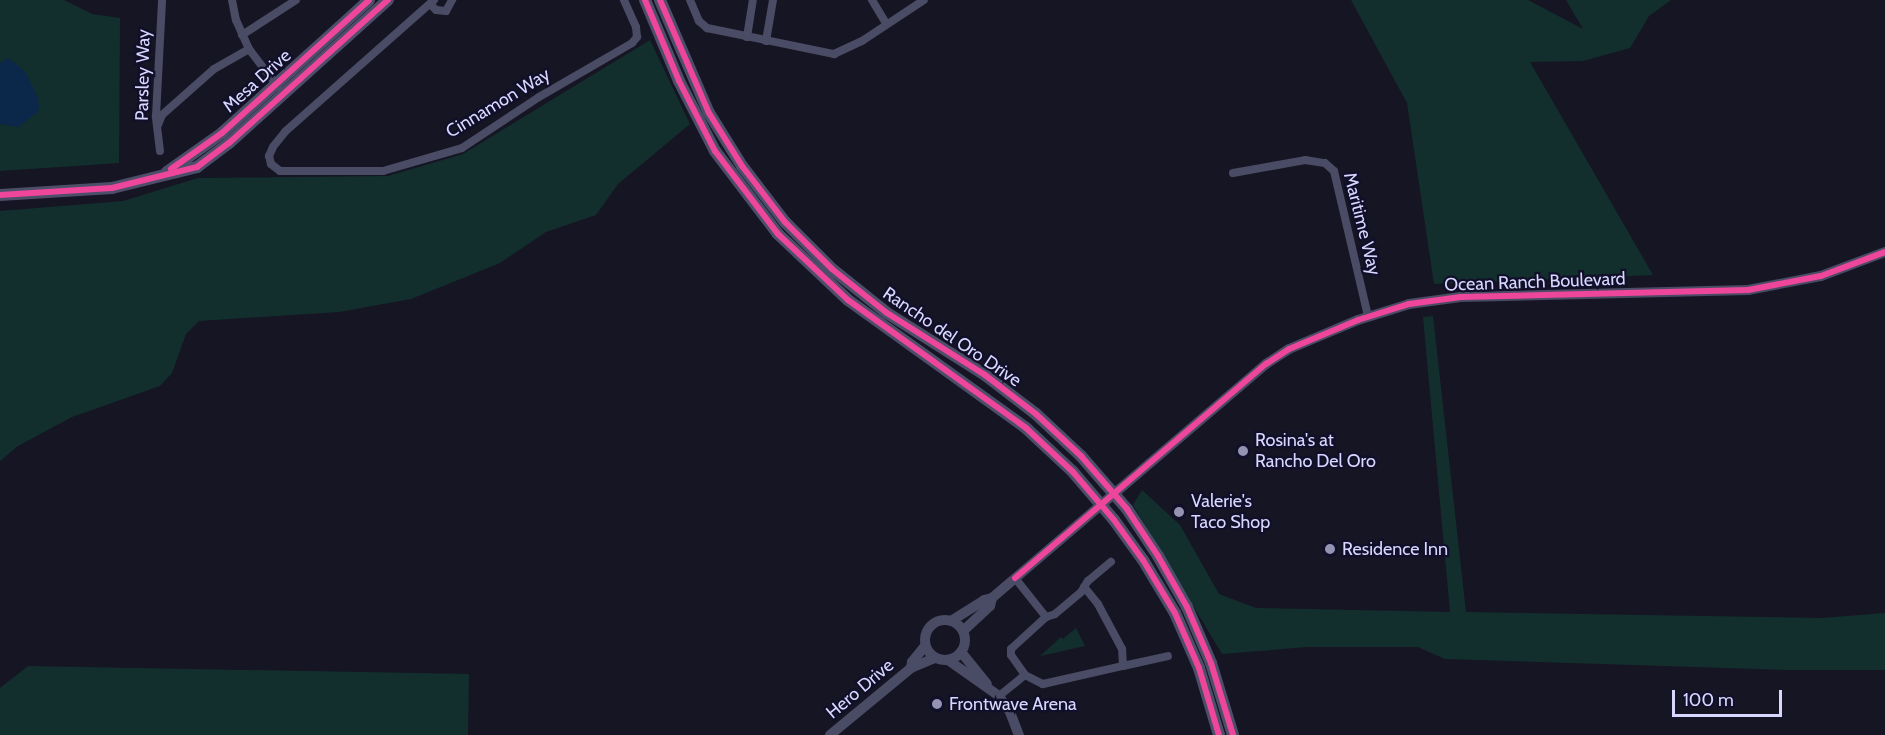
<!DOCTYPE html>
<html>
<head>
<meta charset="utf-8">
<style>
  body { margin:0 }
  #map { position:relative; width:1885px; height:735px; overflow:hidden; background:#161523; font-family:Cabin,sans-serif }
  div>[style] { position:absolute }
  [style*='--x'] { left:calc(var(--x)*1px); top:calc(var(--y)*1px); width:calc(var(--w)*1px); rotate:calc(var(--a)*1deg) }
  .green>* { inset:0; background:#122f2d }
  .water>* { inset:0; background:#0b2749 }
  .minor>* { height:8px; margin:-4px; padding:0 4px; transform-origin:4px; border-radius:4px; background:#4a4b64 }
  .tertiary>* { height:10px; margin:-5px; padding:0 5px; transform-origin:5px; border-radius:5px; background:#4a4b64 }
  .tertiary>.ring { margin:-5px; padding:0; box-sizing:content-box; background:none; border:10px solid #4a4b64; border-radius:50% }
  .secondary>* { height:12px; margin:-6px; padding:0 6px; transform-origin:6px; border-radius:6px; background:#4d4f6a }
  .cycleway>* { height:6px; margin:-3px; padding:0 3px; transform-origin:3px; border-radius:3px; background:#ed469a }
  .dots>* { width:16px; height:16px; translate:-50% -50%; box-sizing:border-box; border:3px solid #110f29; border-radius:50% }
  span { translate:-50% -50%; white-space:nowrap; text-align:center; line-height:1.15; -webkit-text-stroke:4.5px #110f29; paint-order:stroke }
  .street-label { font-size:18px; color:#d8d7ff }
  .poi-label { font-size:18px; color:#d8d7ff }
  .left { translate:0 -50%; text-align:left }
  .scale { position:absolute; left:1672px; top:690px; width:110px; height:27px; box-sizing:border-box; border:3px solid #d8d7ff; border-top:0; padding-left:8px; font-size:18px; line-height:21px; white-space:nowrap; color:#d8d7ff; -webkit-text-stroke:4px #110f29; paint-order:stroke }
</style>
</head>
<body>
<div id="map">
  <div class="green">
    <i style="clip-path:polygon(0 0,64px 0,92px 14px,120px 18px,119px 163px,0 171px)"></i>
    <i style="clip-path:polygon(1351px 0,1528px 0,1583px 29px,1566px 0,1671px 0,1649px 16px,1630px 48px,1583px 61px,1530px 62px,1653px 275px,1434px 284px,1407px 103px)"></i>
    <i style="clip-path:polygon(650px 40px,690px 124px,618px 184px,596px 215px,546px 232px,500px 263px,411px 299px,339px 312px,199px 321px,186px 334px,172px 373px,160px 386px,72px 417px,18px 446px,0 461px,0 211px,123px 201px,198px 178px,388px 176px,463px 154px)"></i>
    <i style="clip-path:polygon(1433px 316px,1466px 612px,1821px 618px,1885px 613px,1885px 670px,1789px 670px,1445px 659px,1418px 647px,1307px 647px,1222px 654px,1133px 505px,1142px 490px,1180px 525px,1219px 594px,1256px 608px,1450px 612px,1423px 317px)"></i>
    <i style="clip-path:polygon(1076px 628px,1085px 646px,1040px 656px,1061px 637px,1063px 639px)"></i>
    <i style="clip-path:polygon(28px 666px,469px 674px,468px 735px,0 735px,0 688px)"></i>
  </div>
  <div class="water">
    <i style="clip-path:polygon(9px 58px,26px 73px,37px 96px,39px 106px,38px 112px,18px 127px,0 124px,0 63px)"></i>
  </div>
  <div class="minor">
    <i style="--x:232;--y:0;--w:20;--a:79"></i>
    <i style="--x:236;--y:20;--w:32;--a:66"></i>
    <i style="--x:249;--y:49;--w:48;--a:52.7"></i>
    <i style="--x:434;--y:0;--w:199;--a:138.5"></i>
    <i style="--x:285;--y:132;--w:19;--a:129"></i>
    <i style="--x:273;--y:147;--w:10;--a:114"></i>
    <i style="--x:269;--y:156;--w:8;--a:76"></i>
    <i style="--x:271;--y:164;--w:11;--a:38"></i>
    <i style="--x:280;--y:171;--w:103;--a:0"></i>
    <i style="--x:383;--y:171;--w:82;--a:-16.2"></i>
    <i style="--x:462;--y:148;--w:92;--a:-33.5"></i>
    <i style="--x:539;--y:97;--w:108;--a:-30.1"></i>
    <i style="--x:632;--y:43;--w:8;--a:-50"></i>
    <i style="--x:637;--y:37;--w:10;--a:-96"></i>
    <i style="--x:636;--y:27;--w:30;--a:-114"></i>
    <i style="--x:690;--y:0;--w:23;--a:67"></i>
    <i style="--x:699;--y:21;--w:11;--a:41"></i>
    <i style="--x:707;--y:28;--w:130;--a:11.6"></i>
    <i style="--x:834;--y:54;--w:31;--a:-25"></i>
    <i style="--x:862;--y:41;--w:74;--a:-33.5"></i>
    <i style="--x:872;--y:0;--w:27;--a:59"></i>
    <i style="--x:430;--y:4;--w:8;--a:45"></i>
    <i style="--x:436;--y:10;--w:10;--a:6"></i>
    <i style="--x:446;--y:11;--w:13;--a:-61"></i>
    <i style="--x:242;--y:35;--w:64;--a:-32.9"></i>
    <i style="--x:747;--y:37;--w:37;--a:-81"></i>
    <i style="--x:766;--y:41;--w:42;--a:-80.3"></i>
    <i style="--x:158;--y:125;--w:11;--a:-68"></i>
    <i style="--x:162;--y:115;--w:69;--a:-41.5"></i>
    <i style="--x:214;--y:69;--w:40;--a:-29.7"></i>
    <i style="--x:160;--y:151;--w:35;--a:-97"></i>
    <i style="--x:156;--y:116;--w:116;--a:-87"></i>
    <i style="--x:1233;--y:173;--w:73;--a:-10.2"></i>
    <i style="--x:1305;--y:160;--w:20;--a:9"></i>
    <i style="--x:1325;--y:163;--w:12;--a:42"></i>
    <i style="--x:1334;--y:171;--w:149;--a:76.8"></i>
    <i style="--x:1015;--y:578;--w:50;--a:51.5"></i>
    <i style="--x:1046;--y:617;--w:47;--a:137.6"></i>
    <i style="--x:1011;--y:649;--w:6;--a:90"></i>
    <i style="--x:1011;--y:655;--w:24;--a:55"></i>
    <i style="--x:1046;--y:617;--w:9;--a:-18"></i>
    <i style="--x:1055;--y:614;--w:34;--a:-40"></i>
    <i style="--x:1081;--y:592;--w:13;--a:-58"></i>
    <i style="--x:1088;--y:581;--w:30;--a:-40"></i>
    <i style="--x:1123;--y:666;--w:46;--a:-12.5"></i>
    <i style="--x:999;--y:696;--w:33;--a:-39"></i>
    <i style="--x:1025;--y:675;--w:20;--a:27"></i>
    <i style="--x:1043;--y:684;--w:82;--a:-12.7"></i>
    <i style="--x:1123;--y:666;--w:17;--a:-93"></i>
    <i style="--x:1122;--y:649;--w:51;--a:-118.1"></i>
    <i style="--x:1098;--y:604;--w:22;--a:-129"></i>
  </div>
  <div class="tertiary">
    <i class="ring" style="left:925px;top:620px;width:30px;height:30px"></i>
    <i style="--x:951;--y:621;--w:39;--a:-32"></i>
    <i style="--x:984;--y:600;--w:8;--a:-14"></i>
    <i style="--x:992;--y:598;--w:360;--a:-40.5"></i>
    <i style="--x:1266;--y:364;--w:27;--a:-33"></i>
    <i style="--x:1289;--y:349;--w:75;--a:-22.8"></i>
    <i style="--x:1358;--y:320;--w:53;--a:-17.4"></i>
    <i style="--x:1409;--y:304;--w:52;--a:-7.7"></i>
    <i style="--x:1461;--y:297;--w:287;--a:-1.4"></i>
    <i style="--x:1748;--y:290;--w:74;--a:-10.9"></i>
    <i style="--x:1821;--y:276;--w:68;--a:-20.6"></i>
    <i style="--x:963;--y:631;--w:37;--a:-43"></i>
    <i style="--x:990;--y:606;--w:8;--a:-76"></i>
    <i style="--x:961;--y:652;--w:41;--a:50.9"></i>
    <i style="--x:948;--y:660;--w:62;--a:35.2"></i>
    <i style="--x:999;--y:696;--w:19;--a:55"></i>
    <i style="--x:1010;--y:712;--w:25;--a:69"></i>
    <i style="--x:911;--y:668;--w:6;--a:-81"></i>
    <i style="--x:912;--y:662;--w:21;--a:-51"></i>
    <i style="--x:830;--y:735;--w:105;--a:-39.6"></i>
    <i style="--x:911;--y:668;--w:26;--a:-23"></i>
  </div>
  <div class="secondary">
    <i style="--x:645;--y:0;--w:88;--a:67.2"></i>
    <i style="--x:679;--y:81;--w:79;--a:62.8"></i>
    <i style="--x:715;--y:151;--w:104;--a:52.8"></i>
    <i style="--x:778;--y:234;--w:96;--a:43.3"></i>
    <i style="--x:848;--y:300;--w:219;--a:35.7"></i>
    <i style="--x:1026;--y:428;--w:64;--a:43.1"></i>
    <i style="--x:1073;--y:472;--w:63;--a:49.5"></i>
    <i style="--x:1114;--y:520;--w:49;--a:54.1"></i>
    <i style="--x:1143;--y:560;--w:62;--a:58.9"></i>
    <i style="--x:1175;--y:613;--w:60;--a:66.4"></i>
    <i style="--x:1199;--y:668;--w:70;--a:73.4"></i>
    <i style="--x:660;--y:0;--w:123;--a:66.6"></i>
    <i style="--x:709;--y:113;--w:62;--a:58.1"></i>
    <i style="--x:742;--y:166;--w:71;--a:52.5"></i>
    <i style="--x:785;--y:222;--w:66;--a:45"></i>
    <i style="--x:832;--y:269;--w:70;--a:38.7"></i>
    <i style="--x:887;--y:313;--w:116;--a:32.3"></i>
    <i style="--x:985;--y:375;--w:64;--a:37.4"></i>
    <i style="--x:1036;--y:414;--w:62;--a:43"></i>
    <i style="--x:1081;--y:456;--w:70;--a:49"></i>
    <i style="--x:1127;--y:509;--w:56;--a:56.6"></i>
    <i style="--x:1158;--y:556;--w:59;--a:60.4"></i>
    <i style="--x:1187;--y:607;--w:61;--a:66.8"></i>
    <i style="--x:1211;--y:663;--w:75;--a:73"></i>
    <i style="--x:167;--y:172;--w:67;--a:-35.3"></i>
    <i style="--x:222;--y:133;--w:198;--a:-42.1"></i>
    <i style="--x:0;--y:195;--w:112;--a:-3.6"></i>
    <i style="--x:112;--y:188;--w:88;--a:-13.9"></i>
    <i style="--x:197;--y:167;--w:40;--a:-37"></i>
    <i style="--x:229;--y:143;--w:214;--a:-42"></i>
  </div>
  <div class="cycleway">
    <i style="--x:645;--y:0;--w:88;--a:67.2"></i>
    <i style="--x:679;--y:81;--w:79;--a:62.8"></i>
    <i style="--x:715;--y:151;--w:104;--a:52.8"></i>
    <i style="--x:778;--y:234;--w:96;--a:43.3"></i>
    <i style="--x:848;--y:300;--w:219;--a:35.7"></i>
    <i style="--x:1026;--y:428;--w:64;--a:43.1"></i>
    <i style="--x:1073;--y:472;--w:63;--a:49.5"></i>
    <i style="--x:1114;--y:520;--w:49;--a:54.1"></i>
    <i style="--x:1143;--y:560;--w:62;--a:58.9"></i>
    <i style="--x:1175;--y:613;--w:60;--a:66.4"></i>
    <i style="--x:1199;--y:668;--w:70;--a:73.4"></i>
    <i style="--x:660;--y:0;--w:123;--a:66.6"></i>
    <i style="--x:709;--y:113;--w:62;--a:58.1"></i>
    <i style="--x:742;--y:166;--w:71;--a:52.5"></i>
    <i style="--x:785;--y:222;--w:66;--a:45"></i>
    <i style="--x:832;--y:269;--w:70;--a:38.7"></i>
    <i style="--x:887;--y:313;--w:116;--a:32.3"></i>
    <i style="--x:985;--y:375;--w:64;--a:37.4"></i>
    <i style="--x:1036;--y:414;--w:62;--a:43"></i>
    <i style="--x:1081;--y:456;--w:70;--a:49"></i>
    <i style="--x:1127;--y:509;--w:56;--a:56.6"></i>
    <i style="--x:1158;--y:556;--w:59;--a:60.4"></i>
    <i style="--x:1187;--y:607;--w:61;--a:66.8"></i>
    <i style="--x:1211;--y:663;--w:75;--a:73"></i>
    <i style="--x:171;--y:169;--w:62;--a:-35.2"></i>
    <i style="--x:222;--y:133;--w:198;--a:-42.1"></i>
    <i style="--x:0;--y:195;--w:112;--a:-3.6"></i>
    <i style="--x:112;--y:188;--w:88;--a:-13.9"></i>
    <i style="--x:197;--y:167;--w:40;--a:-37"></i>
    <i style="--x:229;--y:143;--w:214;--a:-42"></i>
    <i style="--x:1015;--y:578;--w:330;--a:-40.5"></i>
    <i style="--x:1266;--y:364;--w:27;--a:-33"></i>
    <i style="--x:1289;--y:349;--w:75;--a:-22.8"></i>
    <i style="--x:1358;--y:320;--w:53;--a:-17.4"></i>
    <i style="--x:1409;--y:304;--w:52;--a:-7.7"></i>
    <i style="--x:1461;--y:297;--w:287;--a:-1.4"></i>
    <i style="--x:1748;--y:290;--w:74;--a:-10.9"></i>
    <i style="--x:1821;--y:276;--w:68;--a:-20.6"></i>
  </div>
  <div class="dots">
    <i style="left:1243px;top:451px;background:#9493b2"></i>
    <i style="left:1179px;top:512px;background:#9493b2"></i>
    <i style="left:1330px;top:549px;background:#9493b2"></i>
    <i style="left:937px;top:704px;background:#9493b2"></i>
  </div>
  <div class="street-label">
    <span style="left:143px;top:75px;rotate:-89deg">Parsley Way</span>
    <span style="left:257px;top:81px;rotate:-42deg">Mesa Drive</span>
    <span style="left:498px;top:103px;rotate:-31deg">Cinnamon Way</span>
    <span style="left:1362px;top:224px;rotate:76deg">Maritime Way</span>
    <span style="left:1535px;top:282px;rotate:-2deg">Ocean Ranch Boulevard</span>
    <span style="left:952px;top:337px;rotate:34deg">Rancho del Oro Drive</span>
    <span style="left:860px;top:689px;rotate:-40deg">Hero Drive</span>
  </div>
  <div class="poi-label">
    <span class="left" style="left:1255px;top:451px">Rosina's at<br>Rancho Del Oro</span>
    <span class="left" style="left:1191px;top:512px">Valerie's<br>Taco Shop</span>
    <span class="left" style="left:1342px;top:549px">Residence Inn</span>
    <span class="left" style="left:949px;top:704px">Frontwave Arena</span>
  </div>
  <div class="scale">100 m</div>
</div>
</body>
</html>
